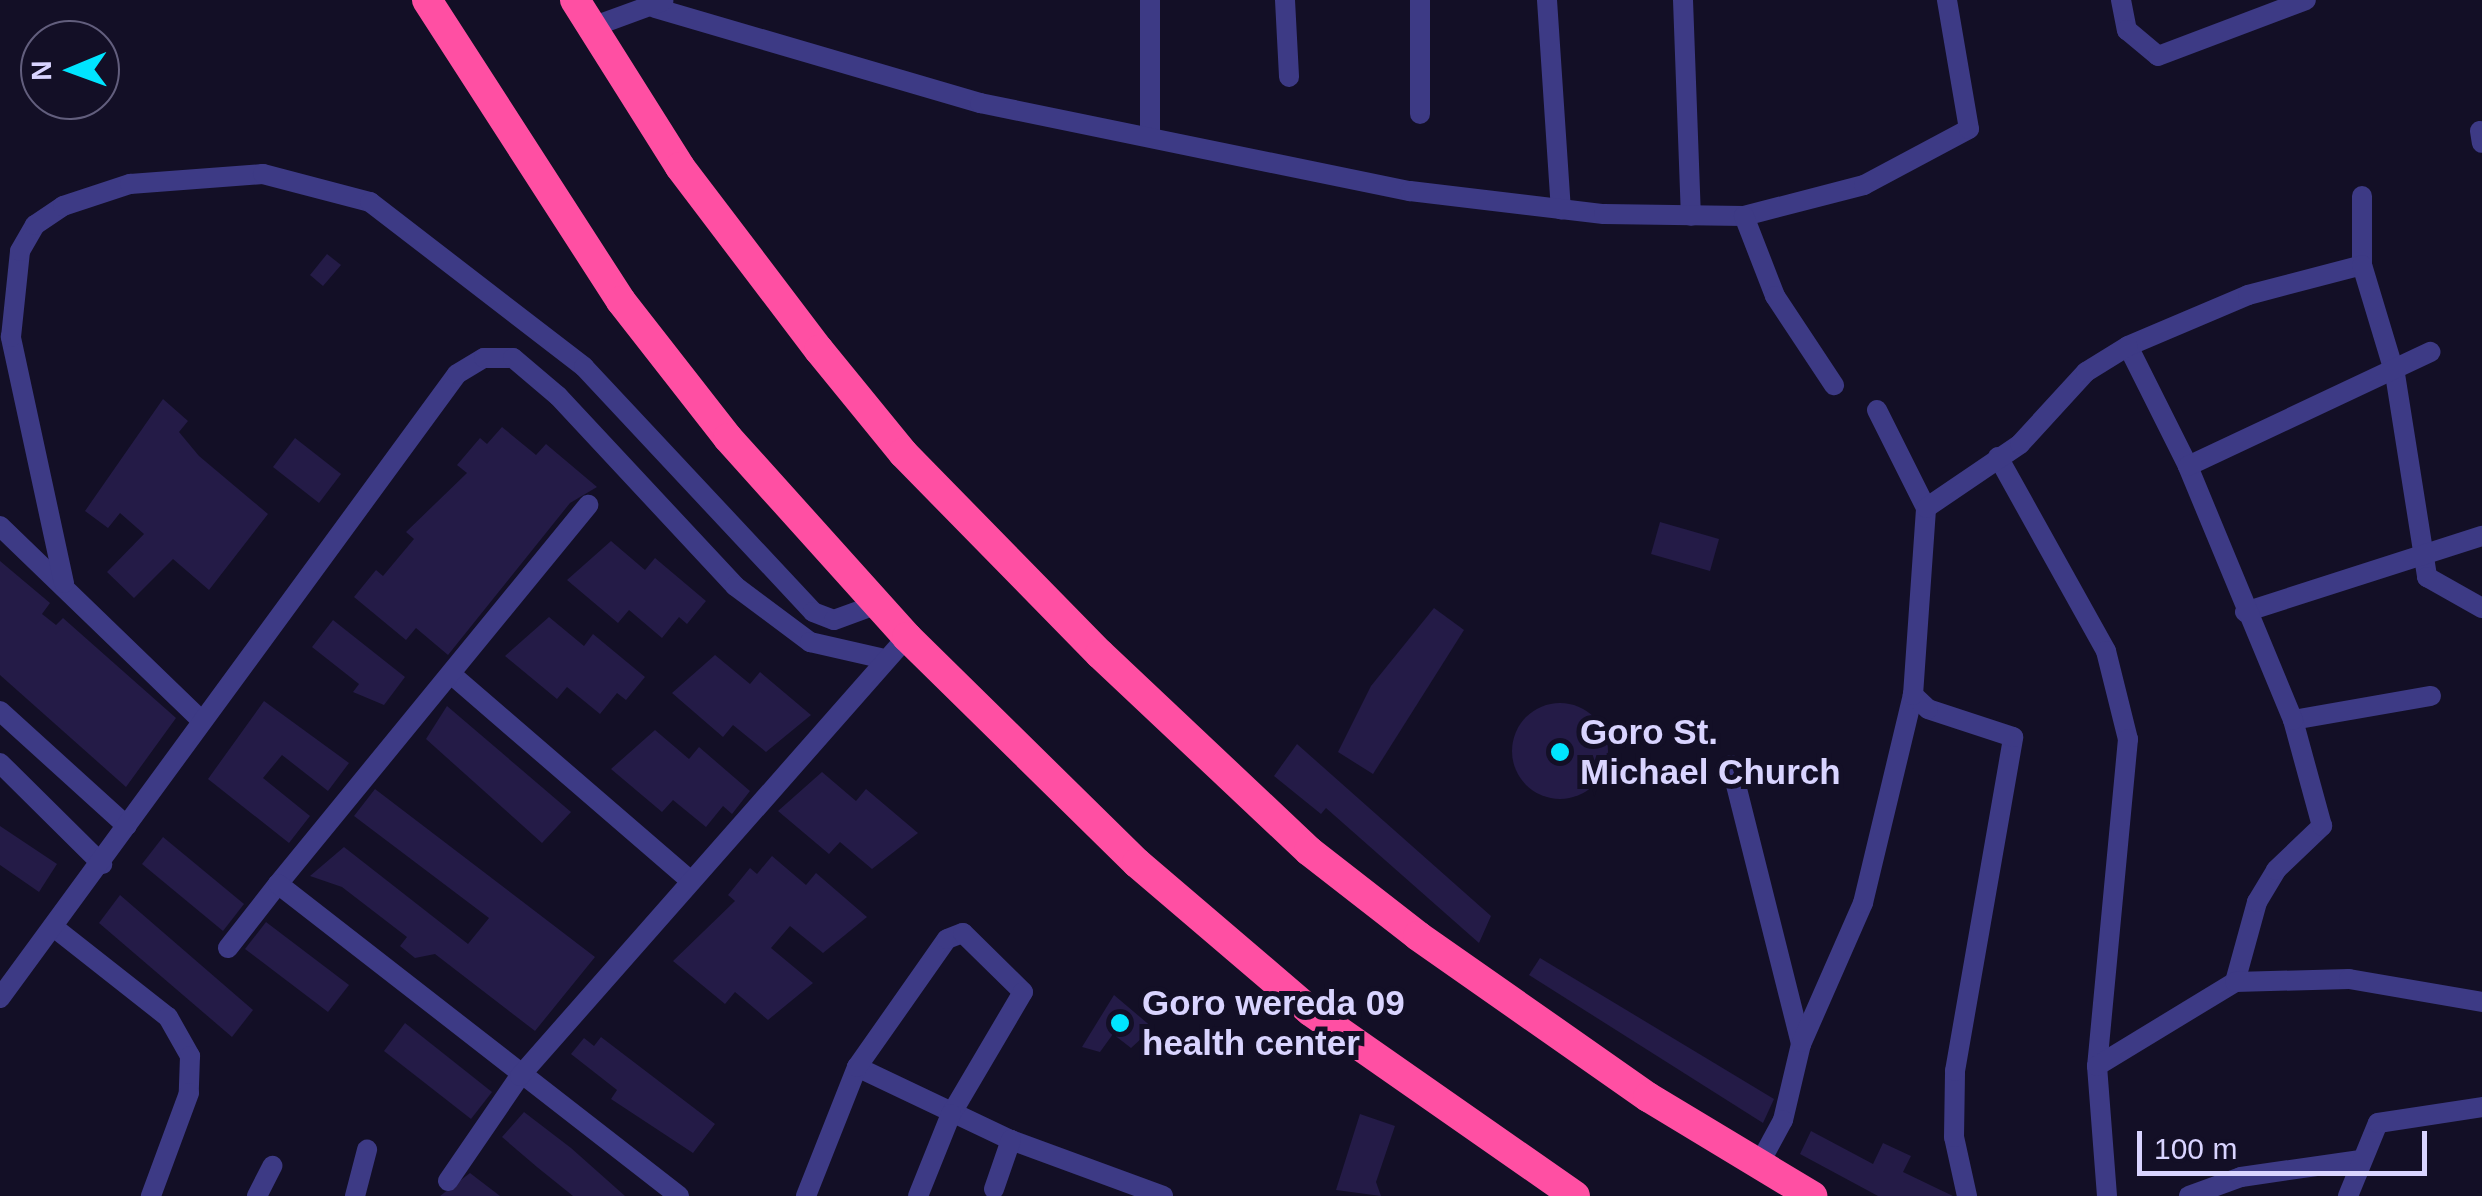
<!DOCTYPE html>
<html>
<head>
<meta charset="utf-8">
<style>
  body { margin:0 }
  #map { position:relative; width:2482px; height:1196px; overflow:hidden; background:#130f26; font-family:Arial,sans-serif }
  div>[style] { position:absolute }
  [style*='--x'] { left:calc(var(--x)*1px); top:calc(var(--y)*1px); width:calc(var(--w)*1px); rotate:calc(var(--a)*1deg) }
  .building>* { inset:0; background:#241b47 }
  .round { border-radius:50% }
  .minor>* { height:20px; margin:-10px; padding:0 10px; transform-origin:10px; border-radius:10px; background:#3d3a85 }
  .highway>* { height:30px; margin:-15px; padding:0 15px; transform-origin:15px; border-radius:15px; background:#ff4fa3 }
  .dots>* { width:28px; height:28px; translate:-50% -50%; box-sizing:border-box; border:5px solid #130f26; border-radius:50% }
  span { translate:-50% -50%; white-space:nowrap; text-align:center; line-height:1.15; -webkit-text-stroke:10px #130f26; paint-order:stroke }
  .poi-label { font-size:35px; color:#d9d4ff; font-weight:700 }
  .left { translate:0 -50%; text-align:left }
  .north { position:absolute; left:20px; top:20px; width:100px; height:100px; box-sizing:border-box; background:#130f26; border:2px solid #625e7d; border-radius:50%; rotate:269deg; font-size:28px; font-weight:700; line-height:40px; text-align:center; color:#d9d4ff }
  .north::after { content:''; display:block; margin:auto; width:35px; height:45px; background:#00e5ff; clip-path:polygon(50% 0,100% 100%,50% 72%,0 100%) }
  .scale { position:absolute; left:2137px; top:1131px; width:290px; height:45px; box-sizing:border-box; border:5px solid #d9d4ff; border-top:0; padding-left:12px; font-size:30px; line-height:35px; white-space:nowrap; color:#d9d4ff; -webkit-text-stroke:8px #130f26; paint-order:stroke }
</style>
</head>
<body>
<div id="map">
  <div class="building">
    <i style="clip-path:polygon(327px 254px,341px 265px,323px 286px,310px 275px)"></i>
    <i style="clip-path:polygon(163px 399px,188px 421px,179px 432px,199px 456px,268px 514px,209px 590px,173px 559px,134px 598px,107px 572px,144px 534px,120px 513px,108px 528px,85px 511px)"></i>
    <i style="clip-path:polygon(502px 427px,536px 455px,546px 444px,597px 487px,570px 503px,448px 655px,416px 628px,406px 640px,354px 597px,376px 570px,383px 576px,414px 539px,406px 532px,467px 473px,457px 465px,480px 438px,487px 444px)"></i>
    <i style="clip-path:polygon(295px 438px,341px 474px,319px 503px,273px 467px)"></i>
    <i style="clip-path:polygon(1660px 522px,1719px 539px,1710px 571px,1651px 554px)"></i>
    <i style="clip-path:polygon(611px 541px,645px 570px,655px 558px,706px 601px,687px 624px,679px 617px,662px 638px,629px 610px,618px 623px,567px 580px)"></i>
    <i style="clip-path:polygon(0 561px,50px 603px,42px 614px,56px 625px,63px 618px,176px 718px,126px 787px,0 675px)"></i>
    <i style="clip-path:polygon(1434px 608px,1464px 630px,1373px 774px,1338px 752px,1371px 686px)"></i>
    <i style="clip-path:polygon(549px 617px,584px 646px,593px 634px,645px 677px,626px 700px,617px 693px,600px 714px,567px 687px,557px 699px,505px 656px)"></i>
    <i style="clip-path:polygon(333px 620px,405px 677px,384px 705px,353px 692px,359px 684px,312px 647px)"></i>
    <i style="clip-path:polygon(715px 655px,750px 684px,760px 672px,811px 715px,766px 752px,733px 725px,723px 737px,672px 693px)"></i>
    <i style="clip-path:polygon(264px 701px,349px 763px,328px 791px,282px 755px,263px 778px,310px 816px,289px 843px,208px 779px)"></i>
    <i class="round" style="left:1512px;top:703px;width:96px;height:96px"></i>
    <i style="clip-path:polygon(447px 706px,571px 812px,542px 843px,426px 739px)"></i>
    <i style="clip-path:polygon(655px 730px,689px 759px,699px 747px,750px 791px,732px 814px,723px 806px,706px 827px,673px 800px,662px 812px,611px 769px)"></i>
    <i style="clip-path:polygon(1297px 744px,1491px 916px,1479px 943px,1326px 808px,1321px 814px,1274px 776px)"></i>
    <i style="clip-path:polygon(822px 772px,856px 801px,866px 789px,918px 833px,872px 869px,840px 842px,829px 854px,778px 811px)"></i>
    <i style="clip-path:polygon(375px 789px,595px 957px,535px 1031px,435px 954px,415px 958px,400px 946px,407px 937px,342px 887px,310px 876px,344px 847px,468px 944px,489px 918px,354px 816px)"></i>
    <i style="clip-path:polygon(0 826px,57px 864px,39px 892px,0 865px)"></i>
    <i style="clip-path:polygon(163px 837px,244px 904px,223px 931px,142px 864px)"></i>
    <i style="clip-path:polygon(772px 856px,806px 885px,816px 873px,867px 917px,823px 953px,790px 926px,771px 948px,813px 983px,768px 1020px,735px 992px,725px 1004px,673px 961px,735px 901px,728px 895px,750px 868px,757px 874px)"></i>
    <i style="clip-path:polygon(120px 895px,253px 1010px,232px 1037px,99px 923px)"></i>
    <i style="clip-path:polygon(266px 922px,349px 985px,328px 1012px,245px 949px)"></i>
    <i style="clip-path:polygon(1540px 958px,1774px 1099px,1763px 1123px,1529px 975px)"></i>
    <i style="clip-path:polygon(1114px 995px,1153px 1028px,1131px 1048px,1113px 1034px,1100px 1052px,1082px 1047px)"></i>
    <i style="clip-path:polygon(405px 1023px,492px 1092px,471px 1119px,384px 1051px)"></i>
    <i style="clip-path:polygon(601px 1037px,715px 1124px,693px 1153px,611px 1099px,617px 1090px,571px 1054px,584px 1038px,594px 1046px)"></i>
    <i style="clip-path:polygon(524px 1112px,571px 1148px,625px 1196px,573px 1196px,537px 1167px,502px 1137px)"></i>
    <i style="clip-path:polygon(1360px 1114px,1395px 1126px,1376px 1182px,1381px 1196px,1336px 1190px)"></i>
    <i style="clip-path:polygon(1811px 1131px,1873px 1164px,1883px 1143px,1911px 1156px,1903px 1172px,1953px 1196px,1878px 1196px,1800px 1154px)"></i>
    <i style="clip-path:polygon(470px 1173px,500px 1196px,440px 1196px)"></i>
  </div>
  <div class="minor">
    <i style="--x:1150;--y:0;--w:131;--a:90"></i>
    <i style="--x:1285;--y:0;--w:77;--a:87"></i>
    <i style="--x:1420;--y:0;--w:114;--a:90"></i>
    <i style="--x:1547;--y:0;--w:210;--a:86.2"></i>
    <i style="--x:1683;--y:0;--w:216;--a:87.9"></i>
    <i style="--x:2121;--y:0;--w:31;--a:79"></i>
    <i style="--x:2127;--y:30;--w:40;--a:40"></i>
    <i style="--x:2158;--y:56;--w:158;--a:-20.7"></i>
    <i style="--x:655;--y:8;--w:339;--a:16.3"></i>
    <i style="--x:980;--y:103;--w:439;--a:11.6"></i>
    <i style="--x:1410;--y:191;--w:195;--a:6.8"></i>
    <i style="--x:1604;--y:214;--w:140;--a:0.8"></i>
    <i style="--x:1744;--y:216;--w:124;--a:-14.5"></i>
    <i style="--x:1864;--y:185;--w:119;--a:-28.1"></i>
    <i style="--x:1969;--y:129;--w:131;--a:-99.7"></i>
    <i style="--x:592;--y:27;--w:76;--a:-20.1"></i>
    <i style="--x:2480;--y:131;--w:12;--a:81"></i>
    <i style="--x:2362;--y:196;--w:69;--a:90"></i>
    <i style="--x:1744;--y:216;--w:86;--a:68.8"></i>
    <i style="--x:1775;--y:296;--w:107;--a:56.5"></i>
    <i style="--x:1877;--y:410;--w:110;--a:63.4"></i>
    <i style="--x:1998;--y:457;--w:222;--a:60.9"></i>
    <i style="--x:2106;--y:651;--w:91;--a:76"></i>
    <i style="--x:2128;--y:739;--w:328;--a:95.4"></i>
    <i style="--x:2097;--y:1066;--w:130;--a:85.6"></i>
    <i style="--x:2188;--y:466;--w:134;--a:-116.6"></i>
    <i style="--x:2128;--y:346;--w:130;--a:-23"></i>
    <i style="--x:2248;--y:295;--w:118;--a:-14.7"></i>
    <i style="--x:2362;--y:265;--w:114;--a:73.2"></i>
    <i style="--x:2395;--y:374;--w:206;--a:81"></i>
    <i style="--x:2427;--y:577;--w:63;--a:29.4"></i>
    <i style="--x:0;--y:526;--w:278;--a:44"></i>
    <i style="--x:64;--y:583;--w:252;--a:-102.2"></i>
    <i style="--x:11;--y:337;--w:86;--a:-84"></i>
    <i style="--x:20;--y:251;--w:30;--a:-60"></i>
    <i style="--x:35;--y:225;--w:34;--a:-34"></i>
    <i style="--x:63;--y:206;--w:71;--a:-18.2"></i>
    <i style="--x:130;--y:184;--w:133;--a:-4.3"></i>
    <i style="--x:263;--y:174;--w:111;--a:14.7"></i>
    <i style="--x:370;--y:202;--w:270;--a:37.6"></i>
    <i style="--x:584;--y:367;--w:335;--a:46.9"></i>
    <i style="--x:813;--y:612;--w:22;--a:21"></i>
    <i style="--x:834;--y:620;--w:47;--a:-20"></i>
    <i style="--x:2245;--y:612;--w:249;--a:-17.8"></i>
    <i style="--x:451;--y:674;--w:317;--a:40.8"></i>
    <i style="--x:0;--y:711;--w:171;--a:42.2"></i>
    <i style="--x:2293;--y:720;--w:140;--a:-9.9"></i>
    <i style="--x:0;--y:763;--w:144;--a:44.7"></i>
    <i style="--x:1731;--y:765;--w:288;--a:75.9"></i>
    <i style="--x:1801;--y:1044;--w:78;--a:103.3"></i>
    <i style="--x:1783;--y:1120;--w:52;--a:118.5"></i>
    <i style="--x:278;--y:884;--w:490;--a:-50.7"></i>
    <i style="--x:56;--y:929;--w:142;--a:38.2"></i>
    <i style="--x:168;--y:1017;--w:45;--a:60.6"></i>
    <i style="--x:190;--y:1056;--w:37;--a:92"></i>
    <i style="--x:189;--y:1093;--w:110;--a:110.3"></i>
    <i style="--x:228;--y:948;--w:81;--a:-52"></i>
    <i style="--x:278;--y:884;--w:508;--a:37.88"></i>
    <i style="--x:2235;--y:982;--w:83;--a:-74.6"></i>
    <i style="--x:2257;--y:902;--w:37;--a:-59"></i>
    <i style="--x:2276;--y:870;--w:64;--a:-43.7"></i>
    <i style="--x:2322;--y:826;--w:110;--a:-105.3"></i>
    <i style="--x:2293;--y:720;--w:275;--a:-112.5"></i>
    <i style="--x:2188;--y:466;--w:268;--a:-25.2"></i>
    <i style="--x:0;--y:998;--w:773;--a:-53.78"></i>
    <i style="--x:457;--y:374;--w:31;--a:-31"></i>
    <i style="--x:484;--y:358;--w:29;--a:0"></i>
    <i style="--x:513;--y:358;--w:59;--a:40.2"></i>
    <i style="--x:558;--y:396;--w:260;--a:47"></i>
    <i style="--x:735;--y:586;--w:94;--a:36.7"></i>
    <i style="--x:810;--y:642;--w:72;--a:12.9"></i>
    <i style="--x:1802;--y:1042;--w:152;--a:-66.3"></i>
    <i style="--x:1863;--y:903;--w:214;--a:-76.5"></i>
    <i style="--x:2097;--y:1066;--w:162;--a:-31.3"></i>
    <i style="--x:2235;--y:982;--w:114;--a:-1.5"></i>
    <i style="--x:2349;--y:979;--w:135;--a:9.8"></i>
    <i style="--x:857;--y:1067;--w:170;--a:25.4"></i>
    <i style="--x:1011;--y:1140;--w:162;--a:20.2"></i>
    <i style="--x:448;--y:1181;--w:127;--a:-55.6"></i>
    <i style="--x:520;--y:1076;--w:585;--a:-48.6"></i>
    <i style="--x:994;--y:1189;--w:52;--a:-70.9"></i>
    <i style="--x:257;--y:1196;--w:34;--a:-63"></i>
    <i style="--x:355;--y:1196;--w:48;--a:-75.4"></i>
    <i style="--x:806;--y:1196;--w:139;--a:-68.4"></i>
    <i style="--x:857;--y:1067;--w:156;--a:-54.9"></i>
    <i style="--x:947;--y:939;--w:17;--a:-21"></i>
    <i style="--x:963;--y:933;--w:84;--a:44.5"></i>
    <i style="--x:1023;--y:992;--w:142;--a:120.5"></i>
    <i style="--x:951;--y:1114;--w:88;--a:111.9"></i>
    <i style="--x:1967;--y:1196;--w:60;--a:-102.4"></i>
    <i style="--x:1954;--y:1137;--w:66;--a:-89.1"></i>
    <i style="--x:1955;--y:1071;--w:339;--a:-80.1"></i>
    <i style="--x:2013;--y:737;--w:89;--a:-161.8"></i>
    <i style="--x:1928;--y:709;--w:21;--a:-137"></i>
    <i style="--x:1913;--y:695;--w:187;--a:-86"></i>
    <i style="--x:1926;--y:508;--w:114;--a:-34.2"></i>
    <i style="--x:2020;--y:444;--w:98;--a:-47.5"></i>
    <i style="--x:2086;--y:372;--w:49;--a:-31.8"></i>
    <i style="--x:2189;--y:1196;--w:55;--a:-20.1"></i>
    <i style="--x:2241;--y:1177;--w:119;--a:-8.2"></i>
    <i style="--x:2348;--y:1196;--w:79;--a:-67.7"></i>
    <i style="--x:2378;--y:1123;--w:105;--a:-8.7"></i>
  </div>
  <div class="highway">
    <i style="--x:427;--y:0;--w:358;--a:57.2"></i>
    <i style="--x:621;--y:301;--w:174;--a:52"></i>
    <i style="--x:728;--y:438;--w:268;--a:48"></i>
    <i style="--x:907;--y:637;--w:322;--a:44.5"></i>
    <i style="--x:1137;--y:863;--w:228;--a:40.5"></i>
    <i style="--x:1310;--y:1011;--w:323;--a:34.9"></i>
    <i style="--x:575;--y:0;--w:197;--a:57.8"></i>
    <i style="--x:680;--y:167;--w:230;--a:52.8"></i>
    <i style="--x:819;--y:350;--w:133;--a:50.8"></i>
    <i style="--x:903;--y:453;--w:281;--a:45.6"></i>
    <i style="--x:1100;--y:654;--w:287;--a:43.3"></i>
    <i style="--x:1309;--y:851;--w:138;--a:37.9"></i>
    <i style="--x:1418;--y:936;--w:281;--a:35"></i>
    <i style="--x:1648;--y:1097;--w:192;--a:31.1"></i>
  </div>
  <div class="dots">
    <i style="left:1560px;top:752px;background:#00e5ff"></i>
    <i style="left:1120px;top:1023px;background:#00e5ff"></i>
  </div>
  <div class="poi-label">
    <span class="left" style="left:1580px;top:752px">Goro St.<br>Michael Church</span>
    <span class="left" style="left:1142px;top:1023px">Goro wereda 09<br>health center</span>
  </div>
  <div class="north">N</div>
  <div class="scale">100 m</div>
</div>
</body>
</html>
